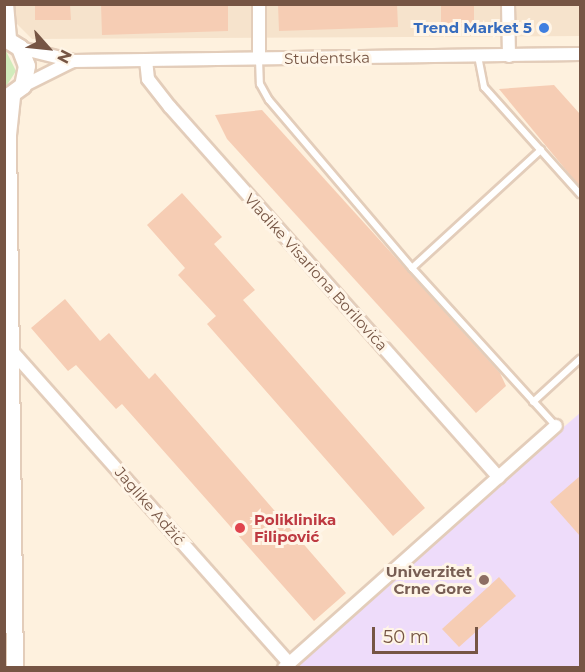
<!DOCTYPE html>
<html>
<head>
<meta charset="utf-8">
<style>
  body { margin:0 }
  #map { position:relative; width:585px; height:672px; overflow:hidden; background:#fef1de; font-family:Montserrat,sans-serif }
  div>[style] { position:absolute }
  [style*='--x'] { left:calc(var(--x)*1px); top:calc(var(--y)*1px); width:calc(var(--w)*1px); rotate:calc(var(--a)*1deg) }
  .residential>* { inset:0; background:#f6e3cc }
  .education>* { inset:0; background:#eedcfa }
  .green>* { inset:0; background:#d1ecbc }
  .building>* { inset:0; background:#f6cdb4 }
  .roads { filter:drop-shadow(2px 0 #e3cdba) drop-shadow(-2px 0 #e3cdba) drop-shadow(0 2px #e3cdba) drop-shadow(0 -2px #e3cdba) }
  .lane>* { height:6px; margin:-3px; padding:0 3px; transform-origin:3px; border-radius:3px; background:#fff }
  .street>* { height:12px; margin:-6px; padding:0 6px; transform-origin:6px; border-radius:6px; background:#fff }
  .secondary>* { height:16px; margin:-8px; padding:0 8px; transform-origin:8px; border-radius:8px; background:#fff }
  .dots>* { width:16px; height:16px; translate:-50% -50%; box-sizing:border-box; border:3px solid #fff5e7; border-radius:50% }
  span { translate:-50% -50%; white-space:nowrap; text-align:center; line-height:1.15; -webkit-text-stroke:6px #fff5e7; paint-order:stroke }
  .shop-label { font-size:15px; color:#366cbe; font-weight:700 }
  .right { translate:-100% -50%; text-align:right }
  .street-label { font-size:15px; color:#765544 }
  .health-label { font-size:15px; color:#be3a42; font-weight:700 }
  .left { translate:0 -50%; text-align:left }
  .education-label { font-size:15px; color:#785e54; font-weight:700 }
  .frame { position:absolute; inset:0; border:6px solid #765544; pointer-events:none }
  .north { position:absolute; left:18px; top:18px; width:60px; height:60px; -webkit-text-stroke:4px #fff5e7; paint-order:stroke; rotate:117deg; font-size:16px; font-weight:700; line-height:24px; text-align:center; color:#765544 }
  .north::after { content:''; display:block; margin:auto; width:21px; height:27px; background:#765544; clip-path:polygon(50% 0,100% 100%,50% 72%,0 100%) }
  .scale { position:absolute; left:372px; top:627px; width:106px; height:27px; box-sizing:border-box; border:3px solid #765544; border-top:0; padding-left:8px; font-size:18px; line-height:21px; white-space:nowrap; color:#765544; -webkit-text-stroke:4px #fff5e7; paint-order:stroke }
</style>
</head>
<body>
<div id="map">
  <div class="residential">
    <i style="clip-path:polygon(14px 4px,580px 5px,580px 36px,32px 39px,14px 21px)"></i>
  </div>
  <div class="education">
    <i style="clip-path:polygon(580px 413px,580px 667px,289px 668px,487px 493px)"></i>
  </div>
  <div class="green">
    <i style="clip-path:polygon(5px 49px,16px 71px,5px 88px,4px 88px)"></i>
  </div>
  <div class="building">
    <i style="clip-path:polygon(35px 4px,70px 4px,71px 20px,35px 20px)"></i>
    <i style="clip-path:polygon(101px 4px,228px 4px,228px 31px,102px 35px)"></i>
    <i style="clip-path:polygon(278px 4px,397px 4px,398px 27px,279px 31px)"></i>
    <i style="clip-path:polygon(441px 4px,474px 4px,474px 27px,441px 27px)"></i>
    <i style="clip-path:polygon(554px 85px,580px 114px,580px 187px,499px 89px)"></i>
    <i style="clip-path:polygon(262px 110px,500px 373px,506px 386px,476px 413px,227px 139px,215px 115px)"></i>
    <i style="clip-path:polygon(182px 193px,222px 237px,214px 244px,255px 290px,243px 300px,425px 508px,393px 536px,207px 324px,216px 316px,178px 275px,185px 268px,147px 225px)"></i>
    <i style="clip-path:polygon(65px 299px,100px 341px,109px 333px,149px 379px,155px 373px,346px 593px,314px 621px,122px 404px,116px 409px,76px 365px,68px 371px,31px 328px)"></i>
    <i style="clip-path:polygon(580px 476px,580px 536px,550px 502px)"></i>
    <i style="clip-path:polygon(499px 577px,516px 596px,459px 647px,442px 629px)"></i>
  </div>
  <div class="roads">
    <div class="lane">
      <i style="--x:478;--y:56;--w:32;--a:79"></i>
      <i style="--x:484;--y:87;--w:144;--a:48.1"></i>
      <i style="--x:259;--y:59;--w:25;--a:88"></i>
      <i style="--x:260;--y:84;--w:18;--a:61"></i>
      <i style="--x:269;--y:100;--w:221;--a:49.6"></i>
      <i style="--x:412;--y:268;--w:214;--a:47.7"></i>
      <i style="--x:412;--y:268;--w:175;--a:-42.5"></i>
      <i style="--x:533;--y:402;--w:64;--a:-42.5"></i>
    </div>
    <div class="street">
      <i style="--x:259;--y:4;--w:55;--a:90"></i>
      <i style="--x:508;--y:4;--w:52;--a:88.9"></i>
      <i style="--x:20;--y:48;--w:55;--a:13.8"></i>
      <i style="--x:73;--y:61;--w:507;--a:-0.79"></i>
      <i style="--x:146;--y:60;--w:19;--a:84"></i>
      <i style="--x:148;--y:79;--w:36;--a:52"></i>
      <i style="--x:170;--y:107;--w:495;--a:48.4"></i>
      <i style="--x:23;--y:86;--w:56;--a:-26.6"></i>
      <i style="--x:11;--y:350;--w:419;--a:48.4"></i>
      <i style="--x:284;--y:668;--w:364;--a:-41.7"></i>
    </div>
    <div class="secondary">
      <i style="--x:5;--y:4;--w:35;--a:85"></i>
      <i style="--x:4;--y:38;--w:19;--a:32"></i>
      <i style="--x:20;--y:48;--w:19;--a:69"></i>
      <i style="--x:27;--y:66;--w:20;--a:101"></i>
      <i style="--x:23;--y:86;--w:24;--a:144"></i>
      <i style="--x:12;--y:97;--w:38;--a:96"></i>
      <i style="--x:8;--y:135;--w:533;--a:89.25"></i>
    </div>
  </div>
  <div class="dots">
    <i style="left:544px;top:28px;background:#3f7fe0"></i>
    <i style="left:240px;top:528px;background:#e0444e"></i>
    <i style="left:484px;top:580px;background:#8d6e63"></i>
  </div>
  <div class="shop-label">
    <span class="right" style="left:532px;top:28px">Trend Market 5</span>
  </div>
  <div class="street-label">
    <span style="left:327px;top:58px;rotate:-1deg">Studentska</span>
    <span style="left:316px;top:272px;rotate:48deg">Vladike Visariona Borilovića</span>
    <span style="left:150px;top:506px;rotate:49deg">Jaglike Adžić</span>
  </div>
  <div class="health-label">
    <span class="left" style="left:254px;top:528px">Poliklinika<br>Filipović</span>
  </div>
  <div class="education-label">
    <span class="right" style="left:472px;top:580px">Univerzitet<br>Crne Gore</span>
  </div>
  <div class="frame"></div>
  <div class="north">N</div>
  <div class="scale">50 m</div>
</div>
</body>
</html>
